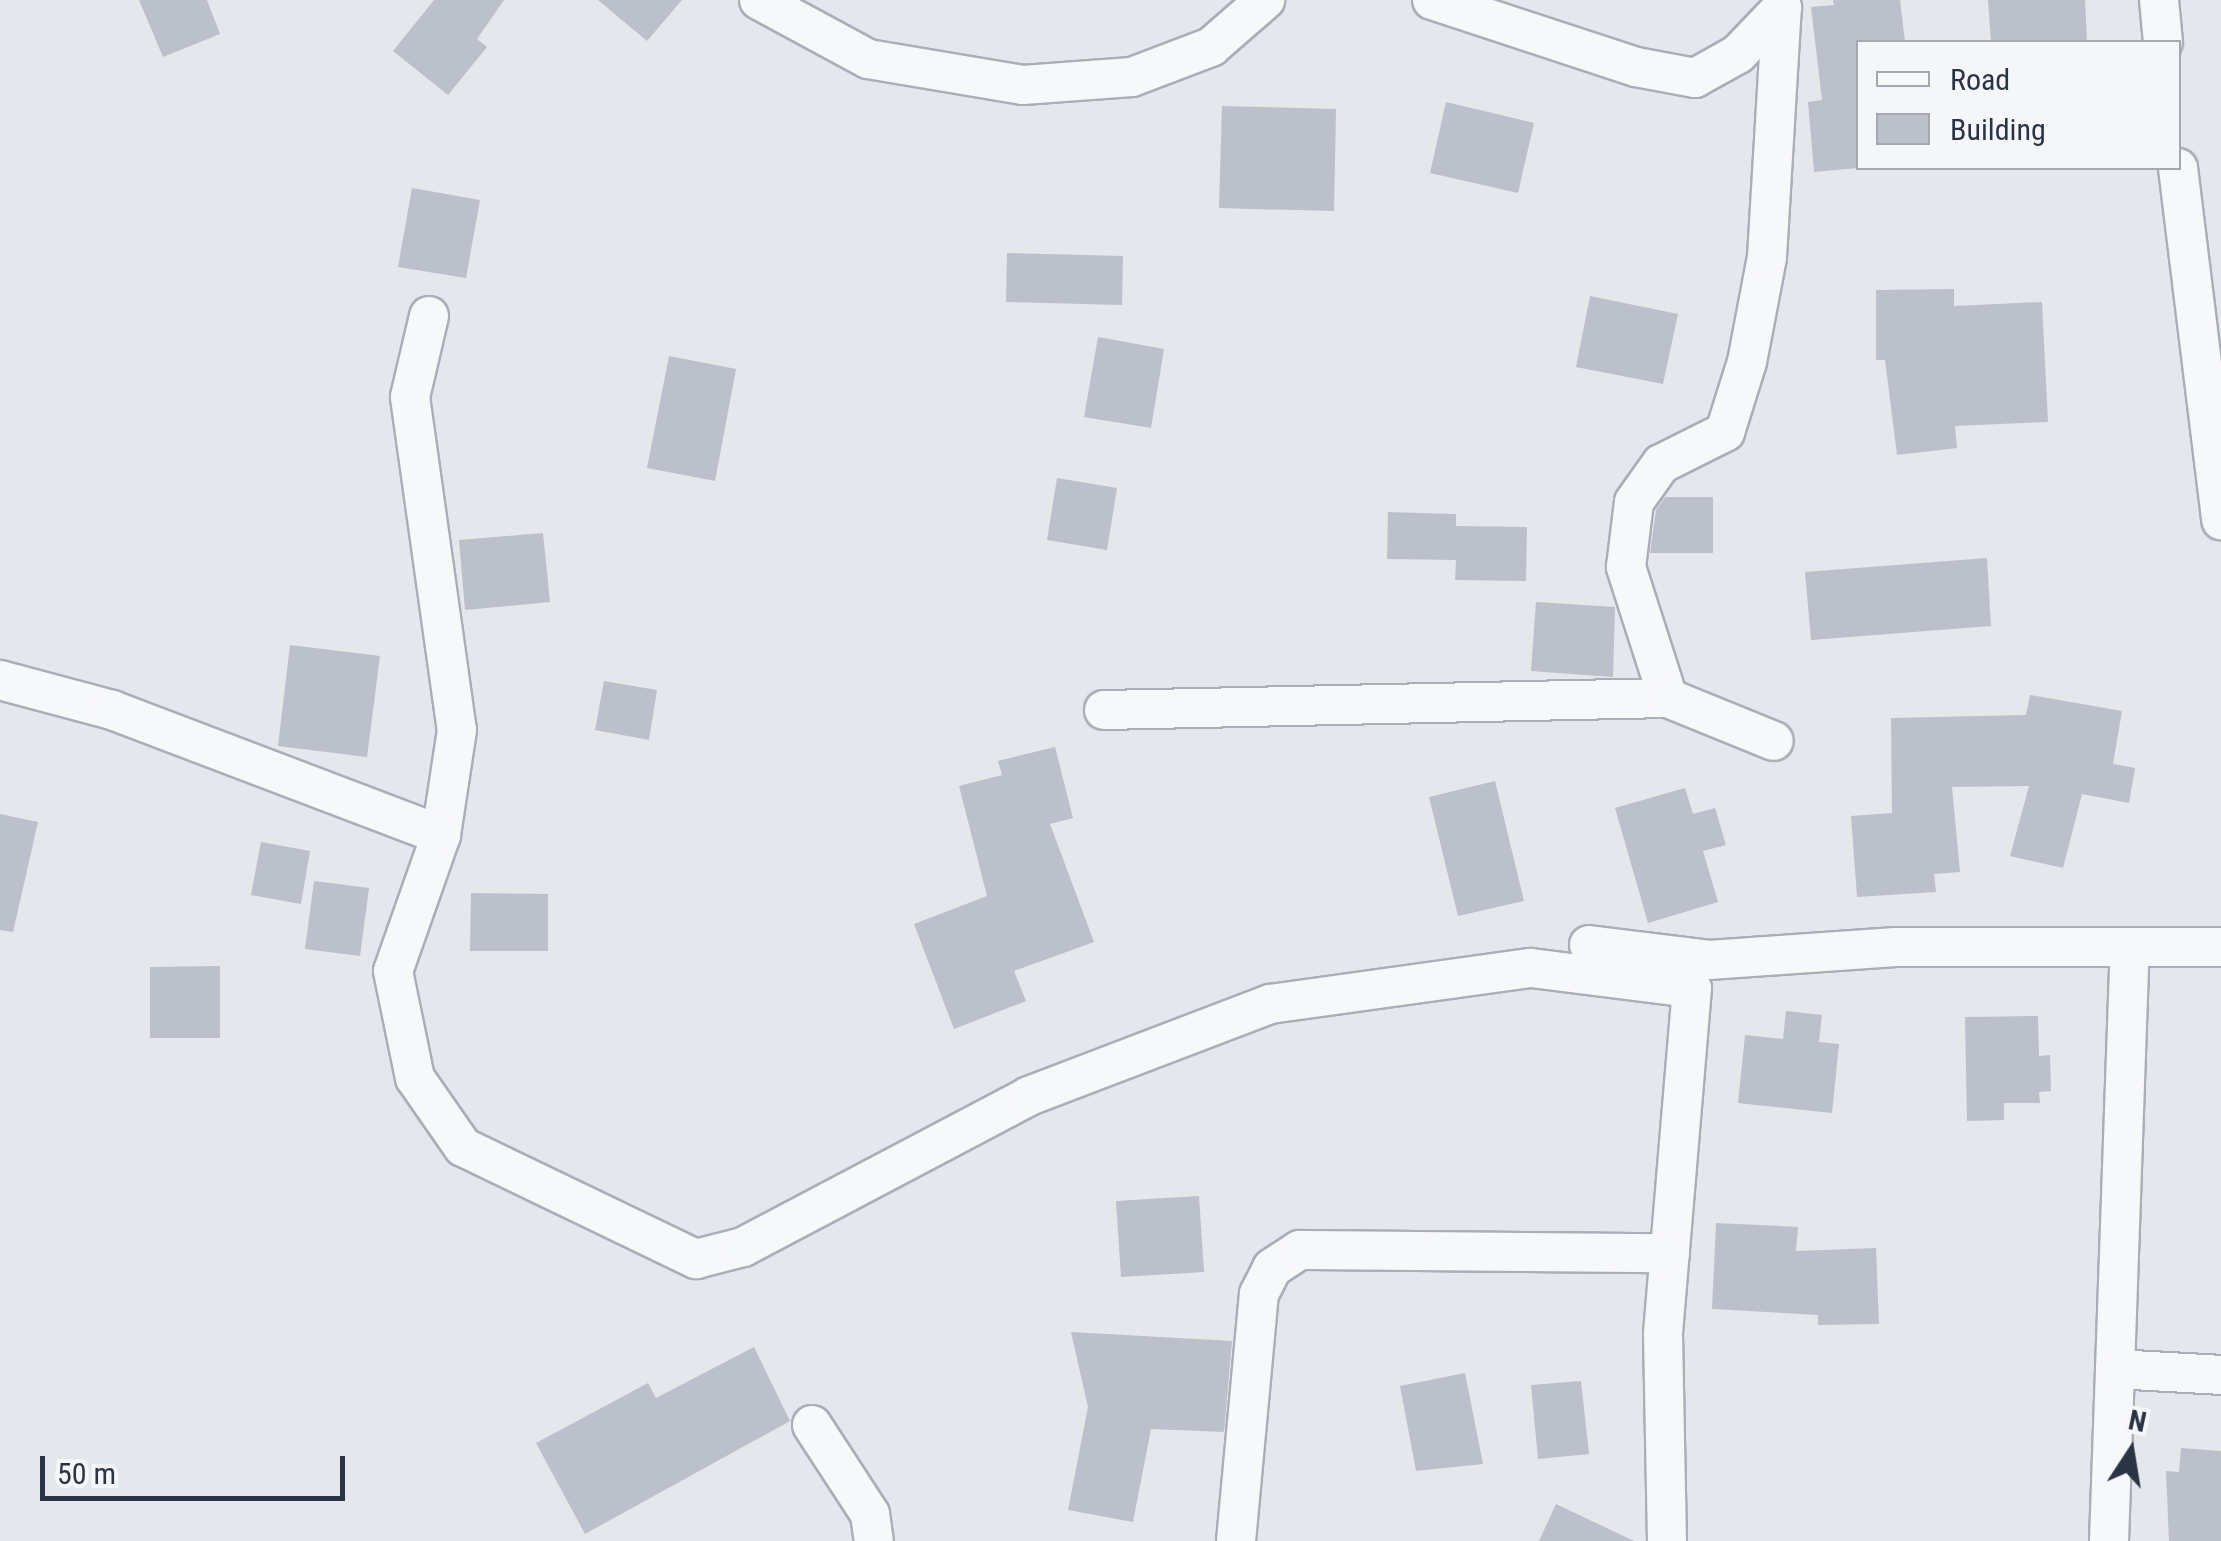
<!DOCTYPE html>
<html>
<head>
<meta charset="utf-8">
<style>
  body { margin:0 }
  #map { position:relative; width:2221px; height:1541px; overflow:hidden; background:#e4e7ec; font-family:"Roboto Condensed",sans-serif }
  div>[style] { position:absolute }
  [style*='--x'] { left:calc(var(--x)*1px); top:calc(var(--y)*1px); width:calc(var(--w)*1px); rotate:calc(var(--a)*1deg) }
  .building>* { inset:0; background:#bbc0ca }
  .roads { filter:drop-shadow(2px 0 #a9aeb7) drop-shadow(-2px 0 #a9aeb7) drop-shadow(0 2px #a9aeb7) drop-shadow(0 -2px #a9aeb7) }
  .minor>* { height:38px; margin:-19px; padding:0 19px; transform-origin:19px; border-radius:19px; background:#f7f8fa }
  span { translate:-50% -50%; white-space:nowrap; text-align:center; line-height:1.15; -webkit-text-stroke:8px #f4f6f9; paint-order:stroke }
  .legend { position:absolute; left:1856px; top:40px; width:325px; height:130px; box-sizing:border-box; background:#f4f6f9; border:2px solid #a4a8b1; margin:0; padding:12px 18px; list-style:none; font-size:30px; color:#2b3445 }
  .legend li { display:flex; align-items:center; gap:20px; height:50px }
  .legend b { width:50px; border:2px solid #a4a8b1 }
  .north { position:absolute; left:2081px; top:1401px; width:100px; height:100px; -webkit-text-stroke:8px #f4f6f9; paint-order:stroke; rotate:12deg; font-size:28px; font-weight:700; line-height:40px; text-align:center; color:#2b3445 }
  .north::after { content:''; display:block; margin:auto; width:35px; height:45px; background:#2b3445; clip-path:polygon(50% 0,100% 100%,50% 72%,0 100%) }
  .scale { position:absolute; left:40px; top:1456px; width:305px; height:45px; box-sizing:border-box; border:5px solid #2b3445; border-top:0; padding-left:12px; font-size:30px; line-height:35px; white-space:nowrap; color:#2b3445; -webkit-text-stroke:8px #f4f6f9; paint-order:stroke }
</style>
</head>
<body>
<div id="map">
  <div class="building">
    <i style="clip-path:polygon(139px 0,207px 0,220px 34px,163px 57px)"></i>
    <i style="clip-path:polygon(434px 0,504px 0,477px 39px,487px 47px,448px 95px,393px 51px)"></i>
    <i style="clip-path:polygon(598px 0,682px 0,647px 41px)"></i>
    <i style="clip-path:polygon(1833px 0,1900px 0,1905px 42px,1858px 42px,1858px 168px,1814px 172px,1808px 102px,1822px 100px,1811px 7px,1834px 5px)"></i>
    <i style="clip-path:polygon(1988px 0,2085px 0,2087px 42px,1991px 42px)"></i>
    <i style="clip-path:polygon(1446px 102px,1534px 123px,1518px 193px,1430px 173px)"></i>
    <i style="clip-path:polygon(1222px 106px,1336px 109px,1334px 211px,1219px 208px)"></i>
    <i style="clip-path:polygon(412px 188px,480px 200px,466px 278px,398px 267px)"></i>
    <i style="clip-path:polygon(1007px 253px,1123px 256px,1122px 305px,1006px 302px)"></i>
    <i style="clip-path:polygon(1954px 289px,1954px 306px,2042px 302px,2048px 422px,1955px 426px,1957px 448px,1897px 455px,1885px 360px,1876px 360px,1876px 290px)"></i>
    <i style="clip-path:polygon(1590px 296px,1678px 314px,1663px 384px,1576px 367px)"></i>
    <i style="clip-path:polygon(1098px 337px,1164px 349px,1151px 428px,1084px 417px)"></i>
    <i style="clip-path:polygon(669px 356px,736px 369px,715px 481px,647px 468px)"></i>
    <i style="clip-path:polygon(1057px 478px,1117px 488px,1107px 550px,1047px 540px)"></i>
    <i style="clip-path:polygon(1665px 497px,1713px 497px,1713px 553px,1650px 553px,1656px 510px)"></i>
    <i style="clip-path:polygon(1388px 512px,1456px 514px,1456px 526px,1527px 527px,1526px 581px,1455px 580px,1456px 560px,1387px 559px)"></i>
    <i style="clip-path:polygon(543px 533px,550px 602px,465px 610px,459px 540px)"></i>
    <i style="clip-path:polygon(1987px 558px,1991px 626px,1811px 640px,1805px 572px)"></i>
    <i style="clip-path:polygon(1536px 602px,1615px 607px,1613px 677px,1531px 671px)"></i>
    <i style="clip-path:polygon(290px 645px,380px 656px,367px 757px,278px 746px)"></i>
    <i style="clip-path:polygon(604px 681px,657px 690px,649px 740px,595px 730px)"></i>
    <i style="clip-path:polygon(2030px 695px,2122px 711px,2113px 764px,2135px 768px,2129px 803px,2082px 794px,2063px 868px,2010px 856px,2029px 786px,1952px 787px,1960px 872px,1934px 874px,1936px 892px,1857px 897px,1851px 816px,1892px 813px,1891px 718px,2026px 715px)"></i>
    <i style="clip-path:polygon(1055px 747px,1073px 818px,1050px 824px,1094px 942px,1014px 971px,1026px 1001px,954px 1029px,914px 924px,987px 896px,959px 786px,1002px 775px,998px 761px)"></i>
    <i style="clip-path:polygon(1495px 781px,1524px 901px,1458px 916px,1429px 797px)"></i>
    <i style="clip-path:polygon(1685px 788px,1693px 814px,1715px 808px,1726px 845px,1703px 851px,1718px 902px,1648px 923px,1615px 808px)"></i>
    <i style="clip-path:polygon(0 814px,38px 822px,13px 932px,0 930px)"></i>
    <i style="clip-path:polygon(261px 842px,310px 851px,301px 904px,251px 895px)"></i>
    <i style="clip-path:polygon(314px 881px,369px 888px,360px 956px,305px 949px)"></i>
    <i style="clip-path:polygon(471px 893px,548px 894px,548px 951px,470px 951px)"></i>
    <i style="clip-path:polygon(220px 966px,220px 1038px,150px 1038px,150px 967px)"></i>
    <i style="clip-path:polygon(1786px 1011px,1822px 1015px,1819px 1042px,1839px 1044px,1832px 1113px,1738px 1103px,1745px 1035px,1783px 1039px)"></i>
    <i style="clip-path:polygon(2038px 1016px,2039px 1056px,2050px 1055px,2051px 1091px,2039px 1092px,2040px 1103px,2004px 1103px,2004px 1120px,1967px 1121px,1965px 1017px)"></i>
    <i style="clip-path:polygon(1199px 1196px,1204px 1272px,1121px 1277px,1116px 1201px)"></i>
    <i style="clip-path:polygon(1716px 1223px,1798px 1227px,1796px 1251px,1876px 1248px,1879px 1324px,1818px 1325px,1818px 1315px,1712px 1309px)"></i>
    <i style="clip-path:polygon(1071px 1332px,1232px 1341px,1224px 1432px,1151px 1429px,1133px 1522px,1068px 1510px,1088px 1407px)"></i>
    <i style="clip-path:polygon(754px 1347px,790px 1421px,585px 1534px,536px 1443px,648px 1383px,656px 1398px)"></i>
    <i style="clip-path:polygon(1465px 1373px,1483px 1464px,1416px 1471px,1400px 1386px)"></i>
    <i style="clip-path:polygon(1581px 1381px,1589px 1454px,1538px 1459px,1531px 1385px)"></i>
    <i style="clip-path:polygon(2181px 1448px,2221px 1451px,2221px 1541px,2169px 1541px,2166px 1471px,2179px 1472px)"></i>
    <i style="clip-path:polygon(1556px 1504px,1634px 1541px,1539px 1541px)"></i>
  </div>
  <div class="roads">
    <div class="minor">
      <i style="--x:759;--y:0;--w:124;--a:28.4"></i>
      <i style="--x:868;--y:59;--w:157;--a:9.5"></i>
      <i style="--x:1023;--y:85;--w:109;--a:-4.2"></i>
      <i style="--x:1132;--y:77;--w:85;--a:-20.8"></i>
      <i style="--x:1211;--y:47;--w:72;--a:-41"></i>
      <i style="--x:1432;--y:0;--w:215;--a:18.2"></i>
      <i style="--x:1636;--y:67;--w:60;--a:10.6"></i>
      <i style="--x:1695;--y:78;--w:49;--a:-29.2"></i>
      <i style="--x:1738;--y:54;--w:64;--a:-46.3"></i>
      <i style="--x:2159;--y:0;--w:42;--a:84.6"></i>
      <i style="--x:2178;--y:168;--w:355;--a:83"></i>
      <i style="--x:429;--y:316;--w:83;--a:103.2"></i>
      <i style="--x:410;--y:397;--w:336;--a:82"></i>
      <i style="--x:457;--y:730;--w:106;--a:98.7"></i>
      <i style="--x:441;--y:835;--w:144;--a:109.4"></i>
      <i style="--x:393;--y:971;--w:109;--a:78.4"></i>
      <i style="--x:415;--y:1078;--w:84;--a:55.2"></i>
      <i style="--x:463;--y:1147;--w:259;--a:25.7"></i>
      <i style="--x:696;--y:1259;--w:49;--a:-14.3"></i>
      <i style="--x:743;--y:1247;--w:323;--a:-27.8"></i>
      <i style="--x:1029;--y:1096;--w:258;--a:-20.9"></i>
      <i style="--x:1270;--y:1004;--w:263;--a:-7.9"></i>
      <i style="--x:1531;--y:968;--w:162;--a:7.1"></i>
      <i style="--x:1692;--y:988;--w:347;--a:94.8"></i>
      <i style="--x:1663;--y:1334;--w:207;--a:88.9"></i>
      <i style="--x:0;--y:680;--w:116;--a:15"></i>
      <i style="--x:112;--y:710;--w:352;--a:20.8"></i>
      <i style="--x:1668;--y:698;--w:138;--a:-107.8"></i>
      <i style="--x:1626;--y:567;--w:65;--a:-83"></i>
      <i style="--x:1634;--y:502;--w:47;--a:-54.6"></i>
      <i style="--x:1661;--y:464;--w:72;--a:-26.6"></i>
      <i style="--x:1725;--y:432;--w:73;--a:-72.6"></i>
      <i style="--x:1747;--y:362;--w:107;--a:-79.2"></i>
      <i style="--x:1767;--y:257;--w:249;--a:-86.6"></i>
      <i style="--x:1104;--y:710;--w:564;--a:-1.22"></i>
      <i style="--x:1668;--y:698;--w:114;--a:22.1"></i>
      <i style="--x:1589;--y:945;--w:121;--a:7.1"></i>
      <i style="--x:1709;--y:960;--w:187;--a:-4"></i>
      <i style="--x:1896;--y:947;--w:325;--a:0"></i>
      <i style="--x:2115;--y:1369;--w:422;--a:-88"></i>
      <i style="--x:812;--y:1425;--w:106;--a:56.9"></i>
      <i style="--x:870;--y:1514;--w:27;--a:82"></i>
      <i style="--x:1236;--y:1541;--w:248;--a:-84.7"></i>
      <i style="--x:1259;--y:1294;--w:29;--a:-63"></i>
      <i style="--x:1272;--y:1268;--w:33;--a:-33"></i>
      <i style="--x:1300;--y:1250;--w:370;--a:0.5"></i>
      <i style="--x:2109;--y:1541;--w:172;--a:-88"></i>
      <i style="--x:2115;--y:1369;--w:106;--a:3.2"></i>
    </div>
  </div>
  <ul class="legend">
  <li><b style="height:12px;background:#f7f8fa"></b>Road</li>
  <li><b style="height:28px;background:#bbc0ca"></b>Building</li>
  </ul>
  <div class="north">N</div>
  <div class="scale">50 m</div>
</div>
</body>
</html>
